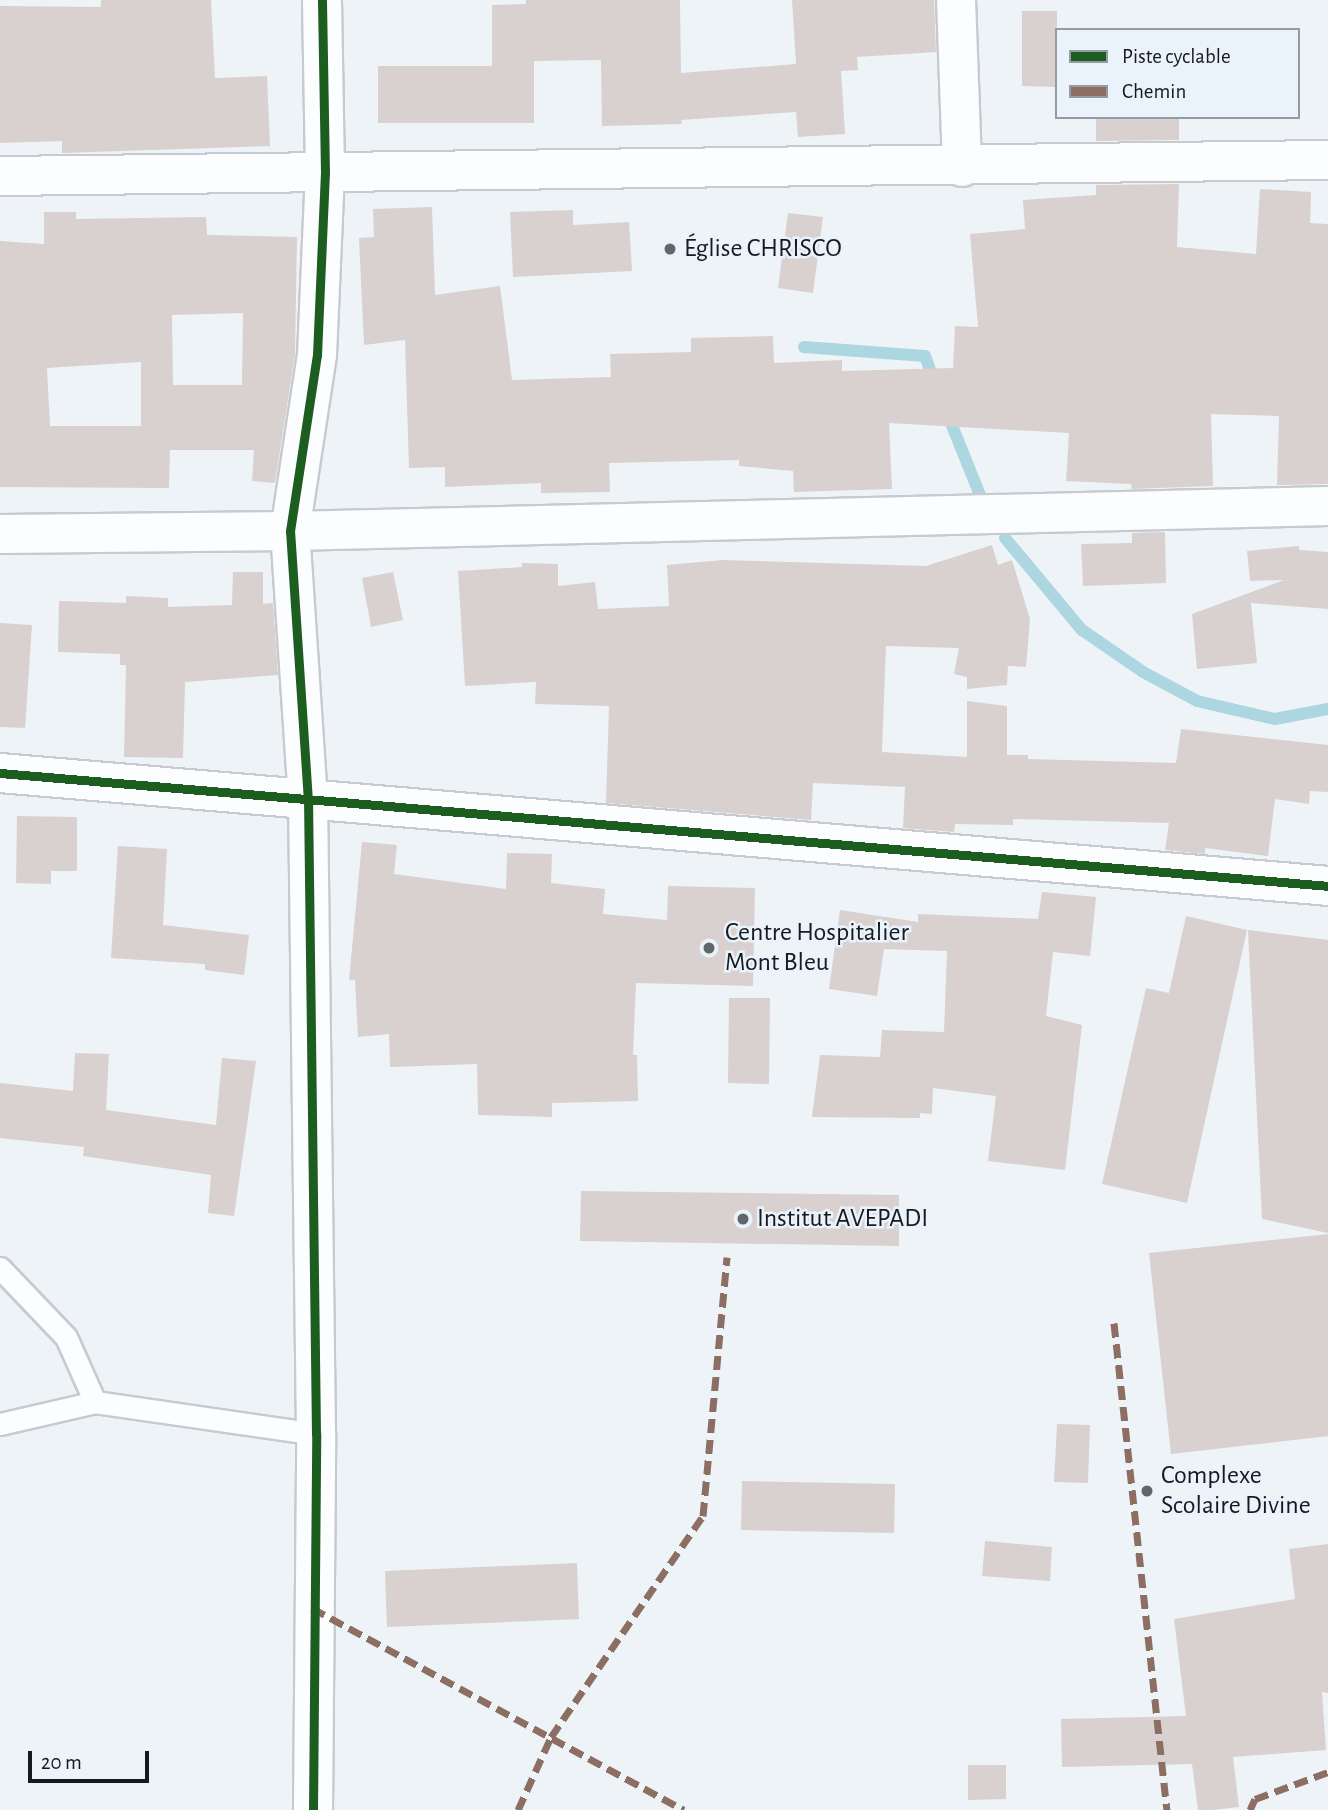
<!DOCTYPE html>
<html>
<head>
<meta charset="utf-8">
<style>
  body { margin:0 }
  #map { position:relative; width:1328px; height:1810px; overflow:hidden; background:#eef3f8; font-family:"Alegreya Sans",sans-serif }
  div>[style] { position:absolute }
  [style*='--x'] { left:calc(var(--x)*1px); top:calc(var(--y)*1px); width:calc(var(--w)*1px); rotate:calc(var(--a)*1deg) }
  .stream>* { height:12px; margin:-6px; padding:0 6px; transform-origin:6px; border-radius:6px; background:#acd6e0 }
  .building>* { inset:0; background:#d8d1cf }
  .roads { filter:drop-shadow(2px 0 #c7cace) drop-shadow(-2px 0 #c7cace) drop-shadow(0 2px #c7cace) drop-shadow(0 -2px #c7cace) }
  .lane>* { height:21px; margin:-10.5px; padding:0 10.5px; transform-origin:10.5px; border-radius:10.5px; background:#fcfdfe }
  .street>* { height:38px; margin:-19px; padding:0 19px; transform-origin:19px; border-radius:19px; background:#fcfdfe }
  .quiet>* { height:7px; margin-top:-3.5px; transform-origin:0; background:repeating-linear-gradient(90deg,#8d6e63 0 14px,transparent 0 21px) }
  .cycleway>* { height:9px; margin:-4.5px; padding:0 4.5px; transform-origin:4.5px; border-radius:4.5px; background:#1b5e20 }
  .dots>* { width:19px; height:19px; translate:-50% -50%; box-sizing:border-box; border:4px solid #eaf2fc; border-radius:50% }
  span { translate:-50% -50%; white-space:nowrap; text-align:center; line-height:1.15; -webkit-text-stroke:5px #eaf2fc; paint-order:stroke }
  .poi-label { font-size:26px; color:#16191d }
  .left { translate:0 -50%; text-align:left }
  .legend { position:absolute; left:1055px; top:28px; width:245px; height:91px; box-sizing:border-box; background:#eaf2fc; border:2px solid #959ba3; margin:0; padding:9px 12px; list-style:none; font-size:21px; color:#16191d }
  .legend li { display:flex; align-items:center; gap:14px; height:35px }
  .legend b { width:35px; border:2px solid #959ba3 }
  .scale { position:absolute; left:28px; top:1751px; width:121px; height:32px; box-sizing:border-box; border:4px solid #16191d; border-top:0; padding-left:9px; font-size:21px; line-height:24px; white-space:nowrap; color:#16191d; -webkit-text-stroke:5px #eaf2fc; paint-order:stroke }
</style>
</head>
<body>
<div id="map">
  <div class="stream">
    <i style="--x:804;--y:347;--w:121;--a:4.3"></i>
    <i style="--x:925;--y:356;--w:29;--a:70"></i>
    <i style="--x:947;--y:413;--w:94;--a:68.1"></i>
    <i style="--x:1005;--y:538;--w:120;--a:50.1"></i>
    <i style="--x:1082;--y:630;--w:74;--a:34.5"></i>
    <i style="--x:1143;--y:672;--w:61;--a:28.2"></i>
    <i style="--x:1197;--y:701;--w:80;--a:13"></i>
    <i style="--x:1275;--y:719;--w:54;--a:-10.7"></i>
  </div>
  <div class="building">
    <i style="clip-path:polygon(101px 0,211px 0,215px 78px,267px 76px,270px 146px,62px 153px,62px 141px,0 143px,0 6px,101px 7px)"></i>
    <i style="clip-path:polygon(526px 0,680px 0,681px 73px,796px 64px,792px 0,934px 0,936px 52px,857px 57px,858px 70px,841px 71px,845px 134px,798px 137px,796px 112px,681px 120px,682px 124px,602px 126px,601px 60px,534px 61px,534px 123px,378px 123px,378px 66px,492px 66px,492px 5px,526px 4px)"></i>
    <i style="clip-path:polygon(1022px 11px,1057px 11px,1057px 87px,1022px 86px)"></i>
    <i style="clip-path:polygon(1096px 117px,1179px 117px,1179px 140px,1096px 141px)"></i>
    <i style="clip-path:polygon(1179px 184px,1177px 247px,1256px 254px,1260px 189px,1311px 192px,1310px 223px,1328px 224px,1328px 484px,1277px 485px,1279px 416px,1211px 414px,1213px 486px,1132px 489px,1131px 484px,1066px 481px,1069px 433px,889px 423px,892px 489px,794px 492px,793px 471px,739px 466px,739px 460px,609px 463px,610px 492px,541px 493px,541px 483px,445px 487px,445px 467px,409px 468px,405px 340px,364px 345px,359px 238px,374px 237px,373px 209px,432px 207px,435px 295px,500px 286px,512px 380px,611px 377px,610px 354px,691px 352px,691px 338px,773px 336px,774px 363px,842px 360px,842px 371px,953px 368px,955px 326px,978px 327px,970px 234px,1025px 229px,1023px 200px,1096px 195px,1096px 185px)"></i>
    <i style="clip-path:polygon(573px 210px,573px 225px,629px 222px,632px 271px,513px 277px,510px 212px)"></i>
    <i style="clip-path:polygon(evenodd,44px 212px,76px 212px,76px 219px,206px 217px,207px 235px,297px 237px,295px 354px,275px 483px,252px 481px,254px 450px,170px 450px,169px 488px,0 487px,0 241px,44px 244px,44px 212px,243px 313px,242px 385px,173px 385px,172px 315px,243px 313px,44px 212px,141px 362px,141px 426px,50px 426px,47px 368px,141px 362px)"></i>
    <i style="clip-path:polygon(788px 213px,823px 217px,813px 293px,778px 288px)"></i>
    <i style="clip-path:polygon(1165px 532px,1166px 583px,1083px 586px,1081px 544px,1132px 543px,1132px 533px)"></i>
    <i style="clip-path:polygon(992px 545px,998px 565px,1012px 560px,1030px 619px,1026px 667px,1008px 666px,1007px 685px,967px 689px,967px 677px,954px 674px,959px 648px,886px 646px,882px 752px,967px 757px,967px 701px,1007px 706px,1007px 755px,1028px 755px,1028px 759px,1176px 763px,1181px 729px,1328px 745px,1328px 792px,1310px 791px,1309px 804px,1275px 799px,1268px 856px,1205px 848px,1205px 854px,1165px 850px,1169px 823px,1013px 819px,1013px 825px,955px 824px,954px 832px,903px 828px,905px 787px,813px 783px,811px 820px,606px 803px,609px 706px,535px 704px,536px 682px,465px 686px,458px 571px,522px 567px,522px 563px,558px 564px,558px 586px,595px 582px,598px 609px,669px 606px,667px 565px,723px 560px,926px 566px)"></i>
    <i style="clip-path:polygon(1299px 546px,1299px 550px,1328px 552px,1328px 609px,1251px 603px,1257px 663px,1197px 669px,1192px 614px,1284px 580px,1250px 581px,1247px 551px)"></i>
    <i style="clip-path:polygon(233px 572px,263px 572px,263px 604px,273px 603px,278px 675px,185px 682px,183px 758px,124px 757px,126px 665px,120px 665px,120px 654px,58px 652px,59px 601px,126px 603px,126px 596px,168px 598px,168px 607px,232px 605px)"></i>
    <i style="clip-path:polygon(393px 572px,403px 620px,371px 627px,362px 578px)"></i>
    <i style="clip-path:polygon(0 623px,32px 625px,25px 728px,0 727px)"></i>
    <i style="clip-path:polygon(17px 816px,77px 817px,77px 871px,51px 871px,51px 884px,16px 883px)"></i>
    <i style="clip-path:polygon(362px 842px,397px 845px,394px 874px,506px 889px,507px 853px,552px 854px,551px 883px,605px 889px,603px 914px,667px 920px,668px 886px,755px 888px,753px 986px,636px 983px,633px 1055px,637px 1055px,638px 1101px,552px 1103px,552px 1117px,478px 1115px,477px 1064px,390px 1067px,389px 1034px,358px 1037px,355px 980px,349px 980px)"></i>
    <i style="clip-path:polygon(118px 846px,167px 849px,163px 925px,249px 935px,244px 975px,205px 970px,205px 964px,111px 958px)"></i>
    <i style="clip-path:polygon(1042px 892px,1096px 897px,1090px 956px,1053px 952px,1046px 1016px,1082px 1025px,1065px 1170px,988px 1161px,996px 1096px,933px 1088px,932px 1114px,920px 1113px,920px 1118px,812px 1117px,820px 1055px,880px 1057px,882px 1030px,944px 1032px,947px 951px,884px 949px,877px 996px,829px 989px,840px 910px,918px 922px,918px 914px,1038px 919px)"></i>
    <i style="clip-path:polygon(1186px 916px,1247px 930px,1187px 1203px,1102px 1184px,1146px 988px,1169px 993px)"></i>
    <i style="clip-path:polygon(1248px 930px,1328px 940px,1328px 1233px,1262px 1219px)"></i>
    <i style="clip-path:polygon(729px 998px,770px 998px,769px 1084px,728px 1083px)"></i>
    <i style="clip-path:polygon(75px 1053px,109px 1054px,106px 1110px,216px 1125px,222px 1058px,256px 1061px,234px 1216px,208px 1213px,211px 1175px,83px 1156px,84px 1147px,0 1138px,0 1083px,73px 1091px)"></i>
    <i style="clip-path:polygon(581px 1191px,899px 1195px,899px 1246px,580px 1241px)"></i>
    <i style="clip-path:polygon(1328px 1234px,1328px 1436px,1171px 1454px,1149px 1253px)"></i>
    <i style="clip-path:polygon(1057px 1424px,1090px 1425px,1088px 1483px,1054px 1482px)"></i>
    <i style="clip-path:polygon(742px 1481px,895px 1484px,894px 1533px,741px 1530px)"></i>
    <i style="clip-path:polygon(985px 1541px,1052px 1547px,1050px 1581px,982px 1576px)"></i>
    <i style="clip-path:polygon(1328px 1544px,1328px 1693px,1322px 1692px,1326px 1750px,1233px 1757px,1239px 1807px,1212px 1810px,1198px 1810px,1192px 1764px,1062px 1767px,1061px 1719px,1186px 1716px,1174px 1619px,1295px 1599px,1289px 1549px)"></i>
    <i style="clip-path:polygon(577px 1563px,579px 1619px,387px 1627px,385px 1571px)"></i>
    <i style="clip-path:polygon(968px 1765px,1006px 1765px,1006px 1799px,968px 1800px)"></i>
  </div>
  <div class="roads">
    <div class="lane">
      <i style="--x:0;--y:1268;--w:95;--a:46.3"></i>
      <i style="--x:66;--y:1337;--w:71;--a:66"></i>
      <i style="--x:95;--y:1402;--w:223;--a:8.2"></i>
      <i style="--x:0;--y:1424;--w:98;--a:-13"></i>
    </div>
    <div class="street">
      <i style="--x:956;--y:0;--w:167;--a:87.9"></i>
      <i style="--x:0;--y:176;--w:1328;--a:-0.69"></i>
      <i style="--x:0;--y:534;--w:290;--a:-0.6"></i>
      <i style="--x:290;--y:531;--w:1038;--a:-1.38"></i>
      <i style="--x:0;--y:773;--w:1333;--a:4.86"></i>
      <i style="--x:313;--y:1810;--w:376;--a:-89.5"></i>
      <i style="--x:316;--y:1434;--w:633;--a:-90.72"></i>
      <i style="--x:308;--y:801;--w:271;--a:-93.8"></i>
      <i style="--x:290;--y:531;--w:178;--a:-81.3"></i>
      <i style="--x:317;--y:355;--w:182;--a:-87.5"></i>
      <i style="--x:325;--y:173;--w:173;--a:-91"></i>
    </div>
  </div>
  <div class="quiet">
    <i style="--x:1114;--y:1323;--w:490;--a:83.8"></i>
    <i style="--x:312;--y:1608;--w:423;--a:28.5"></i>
    <i style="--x:518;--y:1810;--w:80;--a:-65.7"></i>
    <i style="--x:551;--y:1737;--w:268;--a:-55.5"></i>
    <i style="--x:703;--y:1516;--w:260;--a:-84.7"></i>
    <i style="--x:1250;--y:1810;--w:12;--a:-66"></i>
    <i style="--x:1255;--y:1799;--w:78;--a:-20.3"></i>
  </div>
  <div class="cycleway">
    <i style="--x:0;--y:773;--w:1333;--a:4.86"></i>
    <i style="--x:313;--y:1810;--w:376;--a:-89.5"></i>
    <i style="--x:316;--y:1434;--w:633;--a:-90.72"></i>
    <i style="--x:308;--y:801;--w:271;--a:-93.8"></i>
    <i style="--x:290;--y:531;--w:178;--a:-81.3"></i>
    <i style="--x:317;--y:355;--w:182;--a:-87.5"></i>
    <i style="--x:325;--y:173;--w:173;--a:-91"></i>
  </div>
  <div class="dots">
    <i style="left:670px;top:249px;background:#62656a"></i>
    <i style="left:709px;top:948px;background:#62656a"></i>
    <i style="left:743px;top:1219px;background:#62656a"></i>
    <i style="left:1147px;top:1491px;background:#62656a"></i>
  </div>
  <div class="poi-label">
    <span class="left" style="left:684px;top:249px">Église CHRISCO</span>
    <span class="left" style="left:725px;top:948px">Centre Hospitalier<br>Mont Bleu</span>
    <span class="left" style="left:757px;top:1219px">Institut AVEPADI</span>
    <span class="left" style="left:1161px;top:1491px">Complexe<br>Scolaire Divine</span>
  </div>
  <ul class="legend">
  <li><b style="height:9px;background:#1b5e20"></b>Piste cyclable</li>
  <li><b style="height:9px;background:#8d6e63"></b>Chemin</li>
  </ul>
  <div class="scale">20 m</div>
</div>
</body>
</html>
